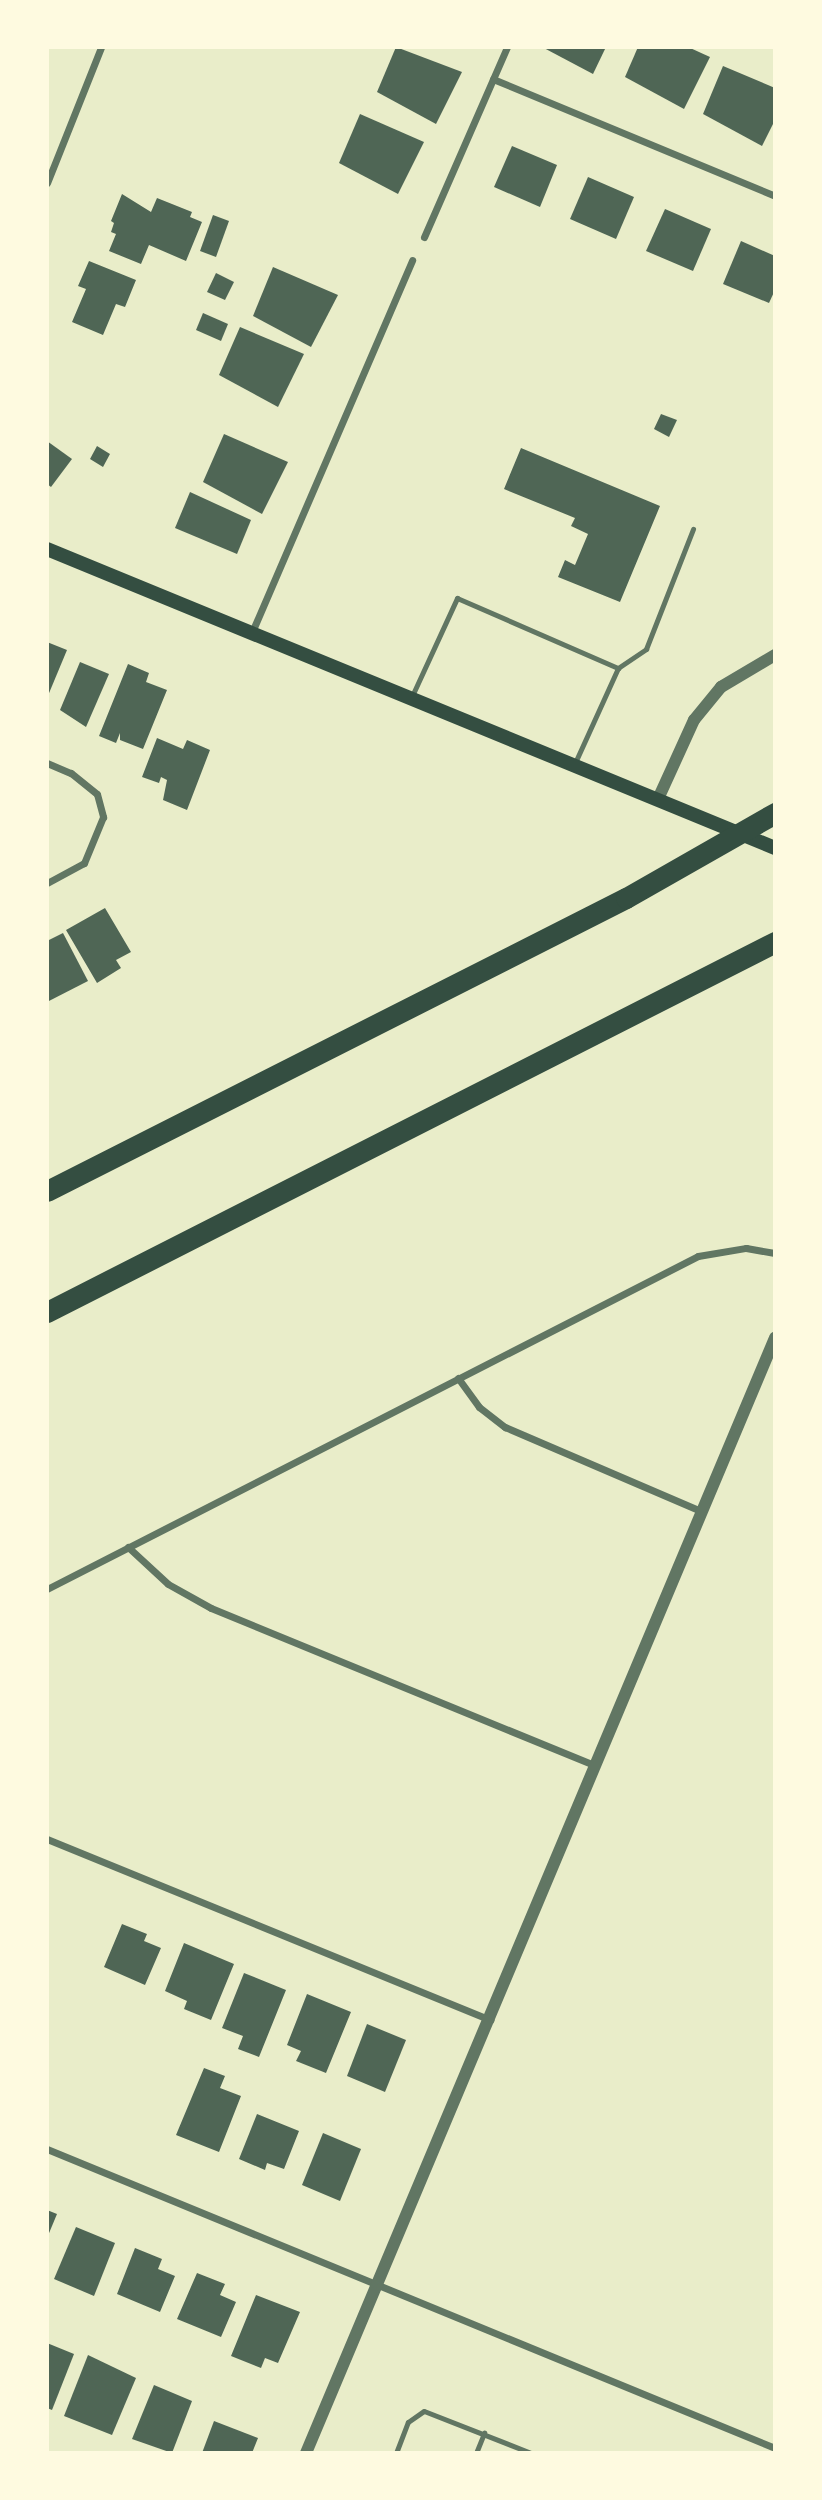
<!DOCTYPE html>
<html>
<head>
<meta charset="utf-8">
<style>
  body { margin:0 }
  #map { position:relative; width:822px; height:2500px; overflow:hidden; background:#e9edc9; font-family:Mulish,sans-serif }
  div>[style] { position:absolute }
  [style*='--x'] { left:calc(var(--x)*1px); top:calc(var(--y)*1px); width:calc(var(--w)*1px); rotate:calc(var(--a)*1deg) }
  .building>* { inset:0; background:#4f6655 }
  .service>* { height:5px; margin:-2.5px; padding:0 2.5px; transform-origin:2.5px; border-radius:2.5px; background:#617663 }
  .minor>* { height:7px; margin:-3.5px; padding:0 3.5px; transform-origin:3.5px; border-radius:3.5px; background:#617663 }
  .tertiary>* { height:12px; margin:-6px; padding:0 6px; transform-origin:6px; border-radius:6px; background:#617663 }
  .secondary>* { height:14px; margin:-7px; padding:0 7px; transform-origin:7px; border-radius:7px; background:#344e41 }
  .motorway>* { height:21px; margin:-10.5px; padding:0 10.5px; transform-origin:10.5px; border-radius:10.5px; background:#344e41 }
  span { translate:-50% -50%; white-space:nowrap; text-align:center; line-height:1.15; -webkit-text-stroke:6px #fefae0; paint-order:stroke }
  .frame { position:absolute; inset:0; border:49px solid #fefae0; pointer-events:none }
</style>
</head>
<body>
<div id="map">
  <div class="building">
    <i style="clip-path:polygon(396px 47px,462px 72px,436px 124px,377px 92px)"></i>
    <i style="clip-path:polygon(542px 47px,606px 47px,593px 74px)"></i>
    <i style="clip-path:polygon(638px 47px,688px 47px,710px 57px,684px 109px,625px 77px)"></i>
    <i style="clip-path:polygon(723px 66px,775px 88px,775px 120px,762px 146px,703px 114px)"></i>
    <i style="clip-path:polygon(360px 114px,424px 142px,398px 194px,339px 163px)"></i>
    <i style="clip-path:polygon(512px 146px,557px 165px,540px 207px,494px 187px)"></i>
    <i style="clip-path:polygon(588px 177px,634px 197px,616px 239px,570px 219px)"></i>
    <i style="clip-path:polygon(122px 194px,151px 212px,157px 198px,192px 212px,190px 217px,202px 222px,186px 261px,149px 245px,141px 264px,109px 251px,116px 234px,111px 232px,114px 223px,111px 221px)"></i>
    <i style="clip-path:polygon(665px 209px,711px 229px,693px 271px,646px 251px)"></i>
    <i style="clip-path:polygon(213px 215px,229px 221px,216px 257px,200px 251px)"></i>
    <i style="clip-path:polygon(741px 241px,775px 256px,775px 290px,769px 303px,723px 284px)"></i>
    <i style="clip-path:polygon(89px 261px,136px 280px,125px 307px,116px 304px,103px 335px,72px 322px,86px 289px,78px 286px)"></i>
    <i style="clip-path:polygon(273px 267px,338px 295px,311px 347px,253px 316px)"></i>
    <i style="clip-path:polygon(216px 273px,234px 282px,225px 300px,207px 292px)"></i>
    <i style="clip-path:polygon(203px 313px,228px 324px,221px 341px,196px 330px)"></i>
    <i style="clip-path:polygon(240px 327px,304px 354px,278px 407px,219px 375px)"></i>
    <i style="clip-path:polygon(661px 414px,677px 420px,669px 437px,654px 429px)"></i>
    <i style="clip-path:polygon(224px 434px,288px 462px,262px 514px,203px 482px)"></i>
    <i style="clip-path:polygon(47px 441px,72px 459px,51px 487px,47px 484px)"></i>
    <i style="clip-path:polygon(97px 446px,110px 454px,103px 467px,90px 459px)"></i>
    <i style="clip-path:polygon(521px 448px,660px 506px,620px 602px,558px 577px,565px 560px,575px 565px,588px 534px,571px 526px,575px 518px,504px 489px)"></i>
    <i style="clip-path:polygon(190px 492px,251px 520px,237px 554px,175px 528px)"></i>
    <i style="clip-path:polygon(47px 642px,67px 650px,47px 698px)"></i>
    <i style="clip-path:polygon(80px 662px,109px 674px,86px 727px,60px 710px)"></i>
    <i style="clip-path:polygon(128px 664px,149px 673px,146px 682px,167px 690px,143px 749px,120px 740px,120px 733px,116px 743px,99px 736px)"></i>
    <i style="clip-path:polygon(157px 738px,183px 749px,187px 740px,210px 750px,187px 810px,163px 800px,167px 780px,161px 777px,159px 783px,142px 777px)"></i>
    <i style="clip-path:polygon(105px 908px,131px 952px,116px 960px,121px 968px,97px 983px,66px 930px)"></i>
    <i style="clip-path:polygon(63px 933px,88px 981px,47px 1002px,47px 941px)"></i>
    <i style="clip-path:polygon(122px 1924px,147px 1934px,144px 1941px,161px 1948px,145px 1985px,104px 1967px)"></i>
    <i style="clip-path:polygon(184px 1943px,234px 1964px,211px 2020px,184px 2009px,187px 2001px,165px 1991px)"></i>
    <i style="clip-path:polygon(244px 1973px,286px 1990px,259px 2057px,238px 2049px,243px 2036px,222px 2028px)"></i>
    <i style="clip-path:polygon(307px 1994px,351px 2012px,326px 2073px,296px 2061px,301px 2051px,287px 2045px)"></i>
    <i style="clip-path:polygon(367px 2024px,406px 2040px,385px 2092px,347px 2076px)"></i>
    <i style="clip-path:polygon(204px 2068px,225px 2076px,220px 2088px,241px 2096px,219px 2152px,176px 2135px)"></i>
    <i style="clip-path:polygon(257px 2114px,299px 2131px,284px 2169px,267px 2163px,265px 2170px,239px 2159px)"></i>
    <i style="clip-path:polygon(323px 2133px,361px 2149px,340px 2201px,302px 2185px)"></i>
    <i style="clip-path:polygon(47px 2210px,57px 2214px,47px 2238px)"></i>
    <i style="clip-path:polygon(76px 2227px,115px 2243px,94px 2296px,54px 2279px)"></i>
    <i style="clip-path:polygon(135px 2248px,162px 2259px,158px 2269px,175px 2276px,160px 2312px,117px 2294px)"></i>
    <i style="clip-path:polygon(197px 2273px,225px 2284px,220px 2295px,236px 2302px,221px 2337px,177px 2319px)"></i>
    <i style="clip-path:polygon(256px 2295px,300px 2312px,278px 2363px,265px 2358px,261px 2368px,231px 2356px)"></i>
    <i style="clip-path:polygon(47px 2343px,74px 2354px,52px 2410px,47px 2408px)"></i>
    <i style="clip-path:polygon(88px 2355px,136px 2378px,112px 2435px,64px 2416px)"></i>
    <i style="clip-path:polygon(154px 2385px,192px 2401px,172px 2453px,132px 2439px)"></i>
    <i style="clip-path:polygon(214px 2421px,258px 2438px,252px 2453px,202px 2453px)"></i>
  </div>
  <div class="service">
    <i style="--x:618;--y:668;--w:34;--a:-34"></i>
    <i style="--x:646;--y:649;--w:129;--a:-68.6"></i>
    <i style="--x:412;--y:696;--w:108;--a:-65.3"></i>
    <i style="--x:457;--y:598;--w:176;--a:23.5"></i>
    <i style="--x:618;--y:668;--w:107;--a:114.4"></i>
    <i style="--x:396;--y:2453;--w:33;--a:-69"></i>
    <i style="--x:408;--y:2422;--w:19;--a:-35"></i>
    <i style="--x:424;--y:2411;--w:115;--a:21.4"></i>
    <i style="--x:476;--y:2453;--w:22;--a:-68"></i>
  </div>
  <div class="minor">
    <i style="--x:493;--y:79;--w:305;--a:22.5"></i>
    <i style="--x:47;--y:183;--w:146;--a:-68.3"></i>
    <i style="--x:424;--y:237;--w:207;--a:-66.4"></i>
    <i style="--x:252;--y:632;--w:405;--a:-66.7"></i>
    <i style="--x:47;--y:763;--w:26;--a:23"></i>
    <i style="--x:71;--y:773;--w:33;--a:39"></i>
    <i style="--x:97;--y:794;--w:24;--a:75"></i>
    <i style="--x:103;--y:817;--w:50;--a:112.4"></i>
    <i style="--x:84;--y:863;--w:42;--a:151.6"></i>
    <i style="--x:458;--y:1378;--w:36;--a:54"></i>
    <i style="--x:479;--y:1407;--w:33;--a:38"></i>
    <i style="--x:505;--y:1427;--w:213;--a:23.2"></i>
    <i style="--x:128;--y:1547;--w:54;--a:42.8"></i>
    <i style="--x:168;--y:1584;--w:49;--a:29.2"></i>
    <i style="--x:211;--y:1608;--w:416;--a:22.3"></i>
    <i style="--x:47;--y:1589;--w:731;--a:-27.09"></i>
    <i style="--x:698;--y:1256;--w:49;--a:-9.5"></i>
    <i style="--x:746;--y:1248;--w:29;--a:10"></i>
    <i style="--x:47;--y:1839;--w:479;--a:22.2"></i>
    <i style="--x:47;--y:2149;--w:787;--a:22.33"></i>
  </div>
  <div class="tertiary">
    <i style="--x:658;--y:799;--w:87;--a:-65.5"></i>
    <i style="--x:694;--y:720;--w:43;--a:-50.7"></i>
    <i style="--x:721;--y:687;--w:63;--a:-30.7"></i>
    <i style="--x:306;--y:2453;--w:1210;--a:-67.19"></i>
  </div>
  <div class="secondary">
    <i style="--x:47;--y:549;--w:787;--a:22.33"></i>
  </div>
  <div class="motorway">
    <i style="--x:47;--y:1191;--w:649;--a:-26.84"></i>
    <i style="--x:626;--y:898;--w:172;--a:-29.7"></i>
    <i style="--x:47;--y:1312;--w:817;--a:-26.94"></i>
  </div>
  <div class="frame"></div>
</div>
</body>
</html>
